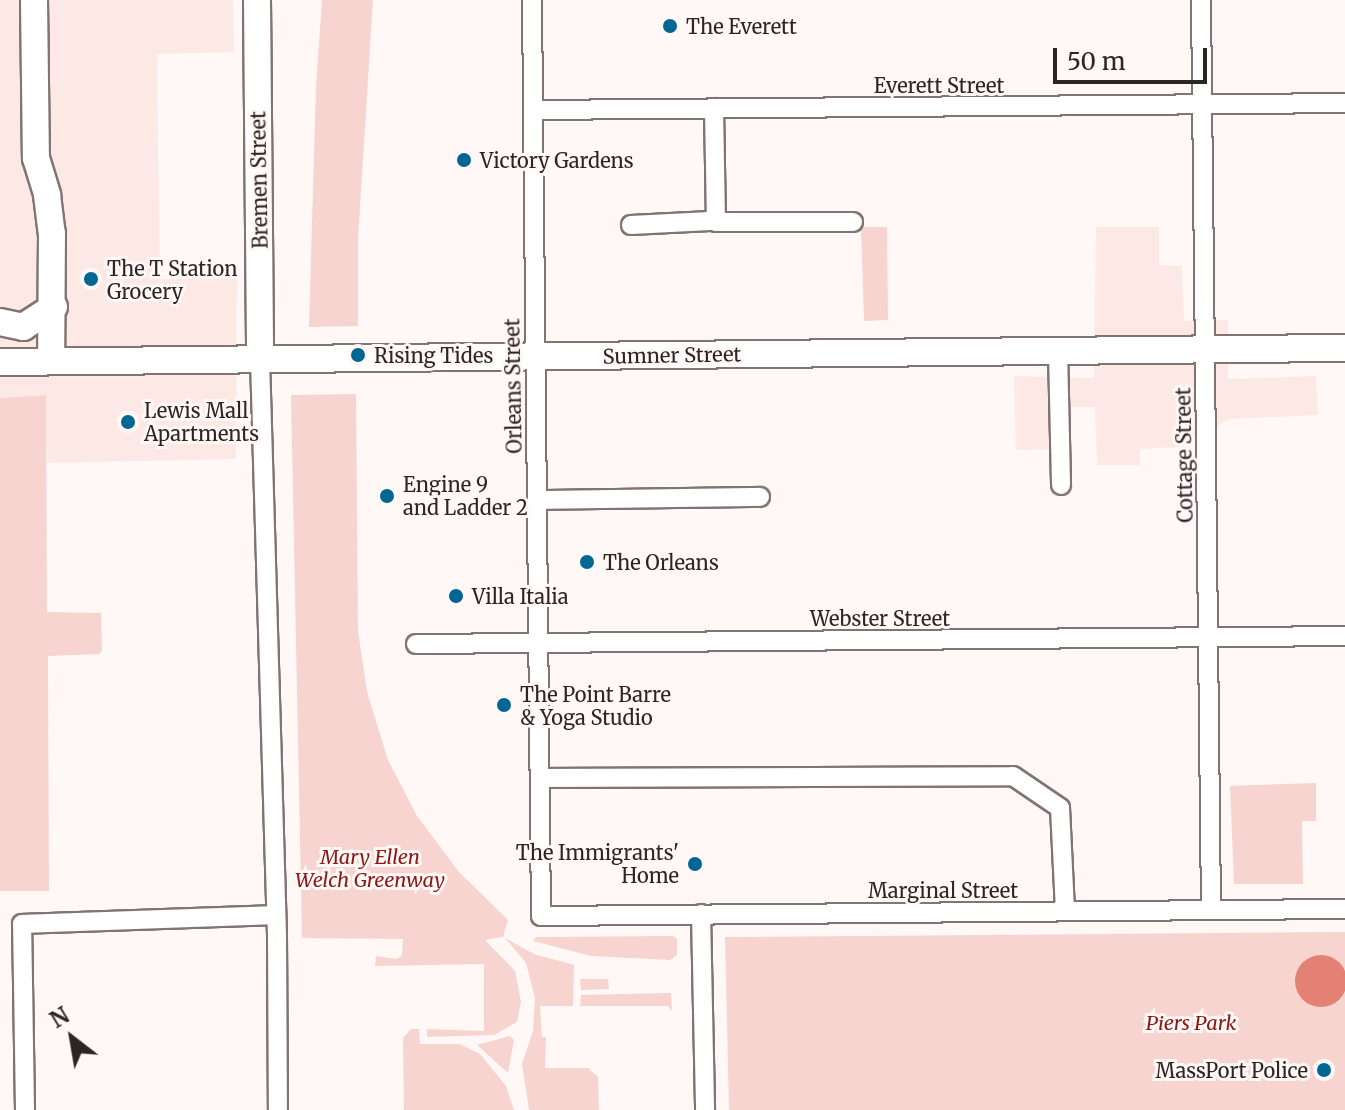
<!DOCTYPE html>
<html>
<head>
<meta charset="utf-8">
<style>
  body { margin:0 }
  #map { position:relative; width:1345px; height:1110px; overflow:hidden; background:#fff8f7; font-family:Merriweather,serif }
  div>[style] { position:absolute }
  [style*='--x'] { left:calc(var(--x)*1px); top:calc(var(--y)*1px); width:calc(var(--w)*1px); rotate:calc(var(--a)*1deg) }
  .built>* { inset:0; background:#fce9e6 }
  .green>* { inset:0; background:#f7d4cf }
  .water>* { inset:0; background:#e38174 }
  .round { border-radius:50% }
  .roads { filter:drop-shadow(2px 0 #817472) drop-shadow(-2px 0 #817472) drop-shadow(0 2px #817472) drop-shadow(0 -2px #817472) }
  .minor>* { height:18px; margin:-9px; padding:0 9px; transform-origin:9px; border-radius:9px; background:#fff }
  .secondary>* { height:26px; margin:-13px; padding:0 13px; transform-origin:13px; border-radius:13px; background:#fff }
  .dots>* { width:22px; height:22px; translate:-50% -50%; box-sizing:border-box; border:4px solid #fff8f7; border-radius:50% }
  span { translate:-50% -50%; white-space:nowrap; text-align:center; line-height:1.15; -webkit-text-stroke:6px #fff8f7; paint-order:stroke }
  .poi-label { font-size:20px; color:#2b2524 }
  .left { translate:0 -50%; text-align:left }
  .right { translate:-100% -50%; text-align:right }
  .street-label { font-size:20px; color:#2b2524 }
  .park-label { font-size:20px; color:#8d1612; font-style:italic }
  .north { position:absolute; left:32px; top:998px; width:80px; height:80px; -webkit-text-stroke:6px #fff8f7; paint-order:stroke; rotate:329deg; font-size:22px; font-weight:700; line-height:32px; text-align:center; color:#2b2524 }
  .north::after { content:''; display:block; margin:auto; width:28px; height:36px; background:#2b2524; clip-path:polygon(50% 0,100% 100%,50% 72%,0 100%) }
  .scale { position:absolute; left:1053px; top:48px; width:154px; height:36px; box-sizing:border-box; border:4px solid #2b2524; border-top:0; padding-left:10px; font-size:24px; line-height:28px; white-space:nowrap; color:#2b2524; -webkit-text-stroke:6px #fff8f7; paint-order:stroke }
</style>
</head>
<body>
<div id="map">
  <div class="built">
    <i style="clip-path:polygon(0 0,233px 0,234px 52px,157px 54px,160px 279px,237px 278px,236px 459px,47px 463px,46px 395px,0 398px)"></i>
    <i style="clip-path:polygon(1096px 227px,1159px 227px,1159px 265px,1182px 266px,1184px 321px,1228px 320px,1228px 379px,1316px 376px,1318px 415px,1229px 419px,1183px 447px,1140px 449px,1140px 465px,1097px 465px,1095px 407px,1066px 407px,1055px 449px,1016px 450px,1014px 376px,1094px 378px)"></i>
  </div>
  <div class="green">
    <i style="clip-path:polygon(322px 0,373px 0,358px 238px,358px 326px,309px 327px,316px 86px)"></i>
    <i style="clip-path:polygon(861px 227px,887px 227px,888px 320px,864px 321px)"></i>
    <i style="clip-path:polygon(356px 394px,358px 631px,367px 692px,388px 760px,417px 816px,459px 872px,508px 920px,503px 937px,485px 940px,515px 971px,521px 1002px,517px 1022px,494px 1035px,427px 1037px,427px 1029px,484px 1031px,484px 964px,375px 966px,376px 956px,397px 959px,402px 955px,403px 939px,302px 938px,291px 395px)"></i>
    <i style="clip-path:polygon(46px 395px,47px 612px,101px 613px,102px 651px,99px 654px,48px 656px,49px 891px,0 891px,0 398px)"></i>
    <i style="clip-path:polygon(1316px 783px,1316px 821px,1302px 821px,1303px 884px,1234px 884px,1230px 786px)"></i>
    <i style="clip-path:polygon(1345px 932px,1345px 1110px,729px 1110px,725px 937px)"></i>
    <i style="clip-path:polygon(673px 936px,677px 939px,677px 955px,670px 960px,591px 956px,533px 941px,536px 937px)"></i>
    <i style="clip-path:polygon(505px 938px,534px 954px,574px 965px,573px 1006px,540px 1006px,542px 1037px,546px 1037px,545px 1068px,588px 1068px,598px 1077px,599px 1110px,529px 1110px,522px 1064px,533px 1031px,535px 998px,526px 963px)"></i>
    <i style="clip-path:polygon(580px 979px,608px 979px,609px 989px,581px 990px)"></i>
    <i style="clip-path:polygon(671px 993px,672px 1011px,668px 1006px,580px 1006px,581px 995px)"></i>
    <i style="clip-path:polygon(411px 1029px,419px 1029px,420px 1044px,460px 1044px,480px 1054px,506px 1086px,514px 1110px,404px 1110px,403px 1038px)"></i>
    <i style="clip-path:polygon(510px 1036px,514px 1040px,508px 1073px,477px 1045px)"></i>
  </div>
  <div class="water">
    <i class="round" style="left:1295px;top:955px;width:52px;height:52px"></i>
  </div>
  <div class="roads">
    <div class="minor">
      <i style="--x:532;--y:0;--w:916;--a:89.44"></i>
      <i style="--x:541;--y:916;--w:804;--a:-0.5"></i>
      <i style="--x:1201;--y:0;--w:910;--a:89.37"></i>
      <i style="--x:714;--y:108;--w:114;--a:89"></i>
      <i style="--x:716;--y:222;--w:137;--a:0"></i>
      <i style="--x:534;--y:110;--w:811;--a:-0.49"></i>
      <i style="--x:631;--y:225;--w:79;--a:-2.9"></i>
      <i style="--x:710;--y:221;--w:6;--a:-45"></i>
      <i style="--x:1058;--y:351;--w:134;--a:88.7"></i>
      <i style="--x:260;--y:359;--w:577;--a:88.31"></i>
      <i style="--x:277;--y:936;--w:174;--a:89.7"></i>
      <i style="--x:537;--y:500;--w:223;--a:-0.8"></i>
      <i style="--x:416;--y:644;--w:929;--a:-0.49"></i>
      <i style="--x:540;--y:778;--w:473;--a:-0.2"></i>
      <i style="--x:1013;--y:776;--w:57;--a:34.2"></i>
      <i style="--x:1060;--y:808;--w:103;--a:87.2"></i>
      <i style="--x:701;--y:914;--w:196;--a:88.8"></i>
      <i style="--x:25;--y:1110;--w:186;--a:-90.9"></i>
      <i style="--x:22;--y:924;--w:254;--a:-2"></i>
    </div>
    <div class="secondary">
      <i style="--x:34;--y:0;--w:158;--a:89.3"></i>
      <i style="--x:36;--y:158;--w:39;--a:73"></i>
      <i style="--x:47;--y:195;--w:38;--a:83"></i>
      <i style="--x:52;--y:233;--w:128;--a:90.4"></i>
      <i style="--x:257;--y:0;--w:359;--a:89.5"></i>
      <i style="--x:0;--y:322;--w:24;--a:12"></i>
      <i style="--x:23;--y:327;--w:37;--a:-33"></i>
      <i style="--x:0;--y:362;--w:1345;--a:-0.6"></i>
    </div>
  </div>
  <div class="dots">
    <i style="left:670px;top:26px;background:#006694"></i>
    <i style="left:464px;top:160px;background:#006694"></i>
    <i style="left:91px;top:279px;background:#006694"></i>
    <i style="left:358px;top:355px;background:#006694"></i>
    <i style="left:128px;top:422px;background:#006694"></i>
    <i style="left:387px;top:496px;background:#006694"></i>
    <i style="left:587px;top:562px;background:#006694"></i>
    <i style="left:456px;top:596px;background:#006694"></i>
    <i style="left:504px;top:705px;background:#006694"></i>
    <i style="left:695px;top:864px;background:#006694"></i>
    <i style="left:1324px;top:1070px;background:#006694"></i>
  </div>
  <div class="poi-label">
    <span class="left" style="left:686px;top:26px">The Everett</span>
    <span class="left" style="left:480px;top:160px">Victory Gardens</span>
    <span class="left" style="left:107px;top:280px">The T Station<br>Grocery</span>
    <span class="left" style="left:374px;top:355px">Rising Tides</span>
    <span class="left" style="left:144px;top:422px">Lewis Mall<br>Apartments</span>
    <span class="left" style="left:403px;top:496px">Engine 9<br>and Ladder 2</span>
    <span class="left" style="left:603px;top:562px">The Orleans</span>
    <span class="left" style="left:472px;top:596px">Villa Italia</span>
    <span class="left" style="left:520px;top:706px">The Point Barre<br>&amp; Yoga Studio</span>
    <span class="right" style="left:679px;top:864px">The Immigrants'<br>Home</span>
    <span class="right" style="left:1308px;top:1070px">MassPort Police</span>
  </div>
  <div class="street-label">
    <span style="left:939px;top:85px">Everett Street</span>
    <span style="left:259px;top:180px;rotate:-91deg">Bremen Street</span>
    <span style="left:672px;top:355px;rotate:-1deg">Sumner Street</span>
    <span style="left:513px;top:386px;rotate:-91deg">Orleans Street</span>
    <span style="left:1184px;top:455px;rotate:-91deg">Cottage Street</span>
    <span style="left:880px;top:618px">Webster Street</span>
    <span style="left:943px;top:890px">Marginal Street</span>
  </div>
  <div class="park-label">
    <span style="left:370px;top:868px">Mary Ellen<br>Welch Greenway</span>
    <span style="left:1191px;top:1022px">Piers Park</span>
  </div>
  <div class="north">N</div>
  <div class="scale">50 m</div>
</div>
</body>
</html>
